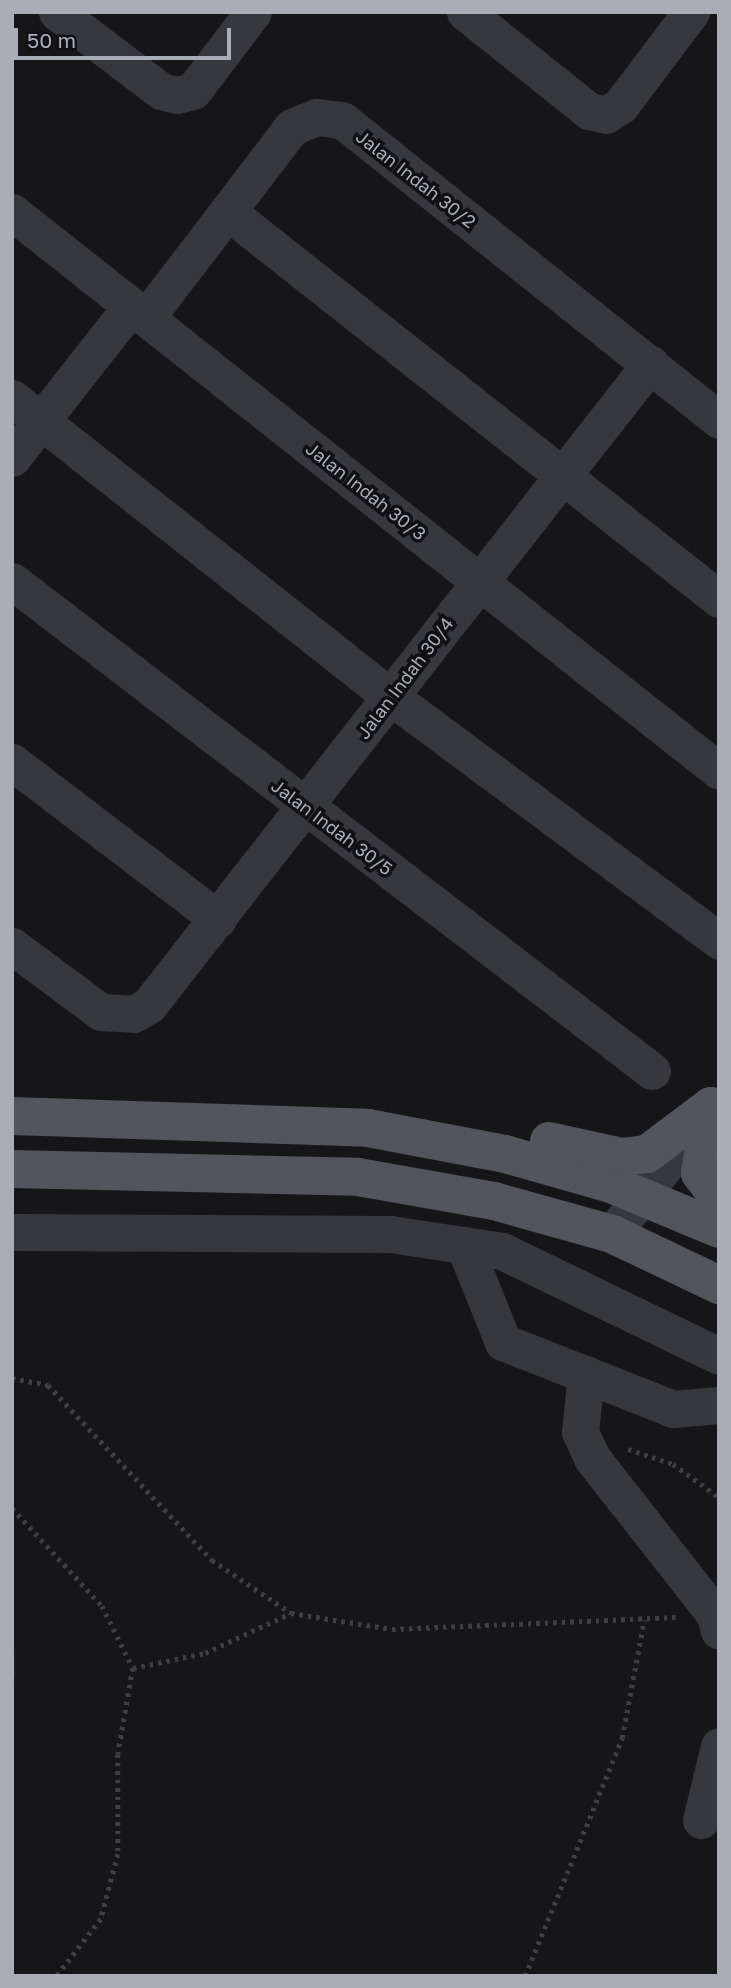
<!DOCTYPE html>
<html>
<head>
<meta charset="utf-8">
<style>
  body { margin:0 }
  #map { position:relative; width:731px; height:1988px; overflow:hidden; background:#161618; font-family:"Golos Text",sans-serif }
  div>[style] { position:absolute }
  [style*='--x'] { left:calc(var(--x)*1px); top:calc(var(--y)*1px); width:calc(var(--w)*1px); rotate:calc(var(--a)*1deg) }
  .path>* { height:4.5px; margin-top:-2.25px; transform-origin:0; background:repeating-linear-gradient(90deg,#3d3f44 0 3.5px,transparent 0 8.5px) }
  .minor>* { height:37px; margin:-18.5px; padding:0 18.5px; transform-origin:18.5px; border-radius:18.5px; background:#37383d }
  .major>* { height:38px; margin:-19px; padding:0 19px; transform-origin:19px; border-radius:19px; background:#53555c }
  span { translate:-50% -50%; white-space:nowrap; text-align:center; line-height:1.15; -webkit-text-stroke:7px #111113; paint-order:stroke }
  .street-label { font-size:18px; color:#a8adb8 }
  .frame { position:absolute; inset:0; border:14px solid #a8adb8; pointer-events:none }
  .scale { position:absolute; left:14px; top:28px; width:217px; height:32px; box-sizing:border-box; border:4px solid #a8adb8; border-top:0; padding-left:9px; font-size:21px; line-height:24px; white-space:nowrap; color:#a8adb8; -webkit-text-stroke:5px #111113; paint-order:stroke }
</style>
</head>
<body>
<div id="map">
  <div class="path">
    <i style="--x:12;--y:1378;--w:37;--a:11"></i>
    <i style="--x:48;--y:1385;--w:240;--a:46.9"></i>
    <i style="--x:212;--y:1560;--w:95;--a:33.9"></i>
    <i style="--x:291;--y:1613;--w:102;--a:9"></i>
    <i style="--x:392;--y:1629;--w:284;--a:-2.4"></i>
    <i style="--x:628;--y:1449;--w:47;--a:18.4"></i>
    <i style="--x:673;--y:1464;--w:57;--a:35.7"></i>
    <i style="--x:12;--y:1508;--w:133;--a:47.4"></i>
    <i style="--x:102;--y:1606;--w:69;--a:63.4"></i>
    <i style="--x:133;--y:1668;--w:87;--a:99.9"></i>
    <i style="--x:118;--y:1754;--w:100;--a:90"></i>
    <i style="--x:118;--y:1854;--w:67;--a:104.7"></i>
    <i style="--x:101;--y:1919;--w:72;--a:127.7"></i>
    <i style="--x:12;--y:1655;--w:26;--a:90"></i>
    <i style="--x:133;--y:1668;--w:74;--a:-11.8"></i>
    <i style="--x:205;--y:1653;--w:95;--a:-24.9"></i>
    <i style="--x:525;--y:1976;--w:257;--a:-67.8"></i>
    <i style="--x:622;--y:1738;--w:120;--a:-79.4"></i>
  </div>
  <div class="minor">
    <i style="--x:57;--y:12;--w:131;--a:37.2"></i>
    <i style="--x:161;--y:91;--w:16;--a:14"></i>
    <i style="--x:177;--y:95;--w:16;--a:-14"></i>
    <i style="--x:193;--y:91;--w:99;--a:-52.8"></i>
    <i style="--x:465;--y:12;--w:159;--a:38.6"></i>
    <i style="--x:589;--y:111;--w:17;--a:13"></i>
    <i style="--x:606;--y:115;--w:17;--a:-33"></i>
    <i style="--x:620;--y:106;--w:118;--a:-52.9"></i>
    <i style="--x:12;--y:212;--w:901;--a:38.33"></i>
    <i style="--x:228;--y:212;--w:625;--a:38.24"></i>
    <i style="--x:146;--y:318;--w:240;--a:-52.6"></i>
    <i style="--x:292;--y:127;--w:27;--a:-22"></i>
    <i style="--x:317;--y:117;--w:25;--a:7"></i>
    <i style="--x:342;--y:120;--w:482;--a:38.5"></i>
    <i style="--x:12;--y:398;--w:483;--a:38.3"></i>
    <i style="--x:391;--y:697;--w:409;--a:36.6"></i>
    <i style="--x:12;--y:458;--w:193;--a:-51.9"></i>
    <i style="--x:12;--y:581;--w:806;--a:37.44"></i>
    <i style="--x:12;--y:762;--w:259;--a:37.3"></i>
    <i style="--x:12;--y:946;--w:111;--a:36.6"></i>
    <i style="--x:101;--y:1012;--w:33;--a:3"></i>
    <i style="--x:134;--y:1014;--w:17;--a:-31"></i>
    <i style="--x:149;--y:1005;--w:814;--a:-51.99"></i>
    <i style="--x:12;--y:1232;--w:378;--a:0.3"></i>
    <i style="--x:390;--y:1234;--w:113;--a:8.6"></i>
    <i style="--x:502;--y:1251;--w:241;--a:25.8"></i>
    <i style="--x:612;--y:1234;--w:138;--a:-52.1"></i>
    <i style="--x:464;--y:1245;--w:105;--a:68.1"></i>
    <i style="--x:503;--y:1342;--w:183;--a:21.5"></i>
    <i style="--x:673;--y:1409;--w:46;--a:-5"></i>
    <i style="--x:586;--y:1374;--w:58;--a:95.9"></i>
    <i style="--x:580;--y:1432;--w:29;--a:65"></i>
    <i style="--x:592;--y:1458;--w:199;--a:51.9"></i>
    <i style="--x:715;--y:1615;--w:16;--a:76"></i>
    <i style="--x:701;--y:1820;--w:76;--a:-76.3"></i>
  </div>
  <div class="major">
    <i style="--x:711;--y:1106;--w:68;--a:99.3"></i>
    <i style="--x:700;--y:1173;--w:31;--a:53"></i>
    <i style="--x:12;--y:1116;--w:356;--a:1.9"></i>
    <i style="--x:368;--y:1128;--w:139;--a:10.7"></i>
    <i style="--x:505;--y:1154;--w:110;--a:15.8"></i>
    <i style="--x:611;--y:1184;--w:117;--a:22.6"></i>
    <i style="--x:549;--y:1141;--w:75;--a:12.4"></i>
    <i style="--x:622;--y:1157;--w:25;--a:-7"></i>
    <i style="--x:647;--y:1154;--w:80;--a:-36.9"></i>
    <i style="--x:12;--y:1169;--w:346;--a:1.3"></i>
    <i style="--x:358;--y:1177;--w:138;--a:10"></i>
    <i style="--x:494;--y:1201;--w:123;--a:15.6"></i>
    <i style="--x:612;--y:1234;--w:119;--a:25.5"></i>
  </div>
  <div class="street-label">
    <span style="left:416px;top:179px;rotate:38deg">Jalan Indah 30/2</span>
    <span style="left:366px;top:491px;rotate:38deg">Jalan Indah 30/3</span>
    <span style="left:405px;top:678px;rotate:-53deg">Jalan Indah 30/4</span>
    <span style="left:332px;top:827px;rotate:37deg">Jalan Indah 30/5</span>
  </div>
  <div class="frame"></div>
  <div class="scale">50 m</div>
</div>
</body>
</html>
